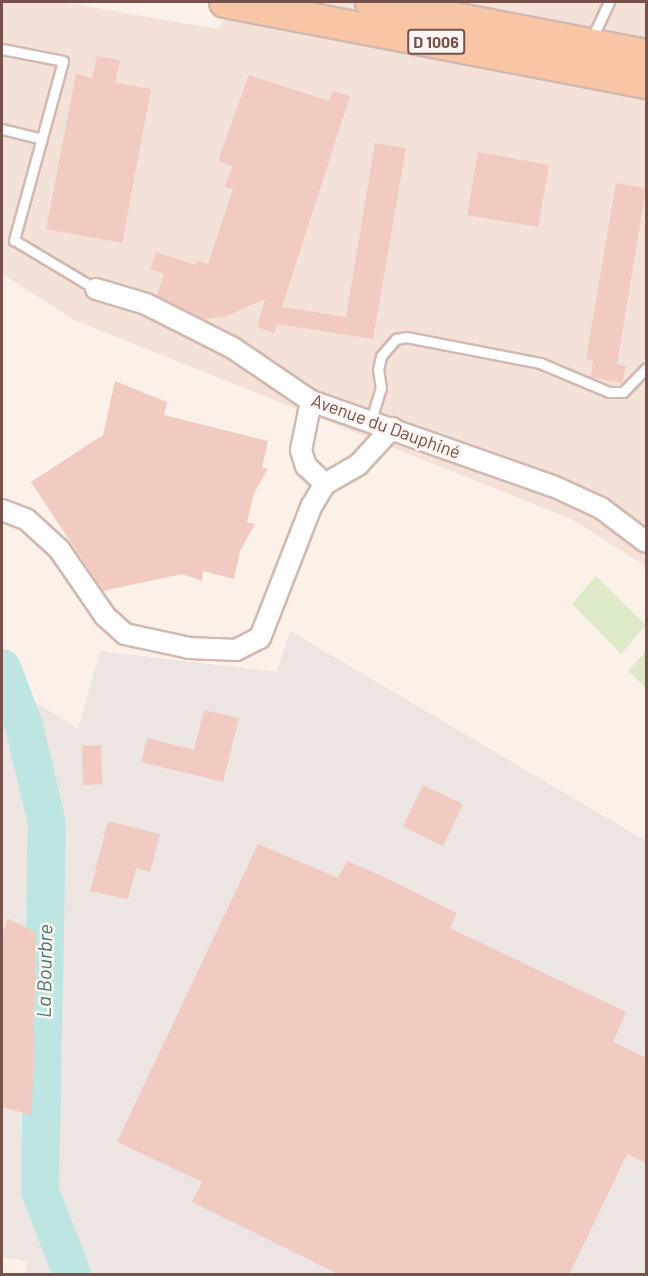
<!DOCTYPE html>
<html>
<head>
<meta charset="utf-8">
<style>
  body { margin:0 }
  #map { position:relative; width:648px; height:1276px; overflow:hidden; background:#fcf1e9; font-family:Barlow,sans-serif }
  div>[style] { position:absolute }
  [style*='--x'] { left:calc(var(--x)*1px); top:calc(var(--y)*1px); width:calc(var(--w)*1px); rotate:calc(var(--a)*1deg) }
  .residential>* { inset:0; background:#f4e1d8 }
  .industrial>* { inset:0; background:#ede5e2 }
  .green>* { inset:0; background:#ddeac7 }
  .river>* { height:38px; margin:-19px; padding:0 19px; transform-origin:19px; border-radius:19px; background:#bde6e3 }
  .building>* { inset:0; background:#f1cac1 }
  .roads { filter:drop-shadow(2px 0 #d1b9b1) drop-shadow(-2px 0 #d1b9b1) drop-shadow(0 2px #d1b9b1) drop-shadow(0 -2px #d1b9b1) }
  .service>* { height:9px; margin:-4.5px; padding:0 4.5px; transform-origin:4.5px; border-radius:4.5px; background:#fff }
  .minor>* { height:20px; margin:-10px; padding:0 10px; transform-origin:10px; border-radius:10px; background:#fff }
  .primary>* { height:30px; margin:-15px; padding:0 15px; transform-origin:15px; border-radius:15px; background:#f8c6a4 }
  span { translate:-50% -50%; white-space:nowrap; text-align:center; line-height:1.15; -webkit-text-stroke:5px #fff5f0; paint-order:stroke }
  .shield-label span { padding:2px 4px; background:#fff5f0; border:2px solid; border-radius:4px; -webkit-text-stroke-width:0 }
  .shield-label { font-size:16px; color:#77524d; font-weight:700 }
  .street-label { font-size:18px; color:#77524d }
  .water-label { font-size:20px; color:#407b78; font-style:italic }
  .frame { position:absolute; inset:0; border:3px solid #77524d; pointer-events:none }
</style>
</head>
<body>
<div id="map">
  <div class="residential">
    <i style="clip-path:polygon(2px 2px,62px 2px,219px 29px,231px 2px,646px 2px,646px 566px,571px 519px,74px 320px,2px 274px)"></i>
  </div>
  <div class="industrial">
    <i style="clip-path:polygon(290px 631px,646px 841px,646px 1274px,24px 1274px,28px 1261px,2px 1257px,2px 681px,78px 729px,100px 651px,277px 672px)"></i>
  </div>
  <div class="green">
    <i style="clip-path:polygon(596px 576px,646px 625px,621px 654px,572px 604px)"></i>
    <i style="clip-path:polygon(646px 651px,646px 688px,628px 671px)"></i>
  </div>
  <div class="river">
    <i style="--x:2;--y:668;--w:62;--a:69.2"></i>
    <i style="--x:24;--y:726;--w:100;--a:76.7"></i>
    <i style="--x:47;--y:823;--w:368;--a:91.1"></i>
    <i style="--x:40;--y:1191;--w:89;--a:68.9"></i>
  </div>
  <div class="building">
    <i style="clip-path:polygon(97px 56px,120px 60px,115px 83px,151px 89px,122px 243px,46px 229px,76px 74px,92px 78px)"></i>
    <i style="clip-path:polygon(249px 75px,329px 101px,333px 91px,350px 96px,282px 307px,346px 317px,375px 143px,406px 148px,373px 339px,277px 324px,274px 333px,257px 327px,265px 299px,227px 316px,204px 319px,157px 296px,164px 274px,150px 269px,156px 252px,196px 265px,197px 260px,208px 264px,233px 189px,225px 187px,232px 166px,219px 162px,220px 155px)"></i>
    <i style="clip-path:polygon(478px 152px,549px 165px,538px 227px,467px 215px)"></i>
    <i style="clip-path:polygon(616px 183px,646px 188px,617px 364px,626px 366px,622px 383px,591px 377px,593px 360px,586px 359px)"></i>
    <i style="clip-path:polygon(115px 381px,167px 402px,164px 415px,268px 441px,262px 468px,268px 469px,254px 493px,247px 522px,255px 524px,240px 551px,234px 579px,203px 571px,202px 581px,182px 574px,103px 591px,31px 482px,103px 435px)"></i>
    <i style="clip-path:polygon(204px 710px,239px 718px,223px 782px,141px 762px,147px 738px,194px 750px)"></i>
    <i style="clip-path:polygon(101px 745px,102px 784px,83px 785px,82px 746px)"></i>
    <i style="clip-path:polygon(423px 785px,463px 804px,443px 846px,403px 826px)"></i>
    <i style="clip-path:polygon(108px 821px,160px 834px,150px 872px,136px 868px,128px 899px,90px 891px)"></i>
    <i style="clip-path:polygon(258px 844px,338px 878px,347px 861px,389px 879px,457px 913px,450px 928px,626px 1012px,613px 1042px,646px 1058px,646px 1163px,627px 1154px,569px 1275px,340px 1275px,192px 1202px,202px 1182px,117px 1142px)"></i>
    <i style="clip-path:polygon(8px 919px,36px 932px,32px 1115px,2px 1107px,2px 934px)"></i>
  </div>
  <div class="roads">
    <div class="service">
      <i style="--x:591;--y:40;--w:42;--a:-64.7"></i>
      <i style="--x:2;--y:49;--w:62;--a:11.1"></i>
      <i style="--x:63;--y:61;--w:186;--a:105.3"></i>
      <i style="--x:14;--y:240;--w:96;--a:30.9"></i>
      <i style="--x:2;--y:129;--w:41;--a:14"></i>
      <i style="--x:371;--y:420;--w:34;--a:-73"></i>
      <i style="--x:381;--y:388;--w:18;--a:-99"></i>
      <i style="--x:378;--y:370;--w:14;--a:-78"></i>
      <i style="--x:381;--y:356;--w:23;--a:-49"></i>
      <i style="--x:396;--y:339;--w:10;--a:-11"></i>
      <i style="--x:406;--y:337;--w:136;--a:11"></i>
      <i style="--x:540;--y:363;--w:75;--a:22.8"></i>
      <i style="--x:609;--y:392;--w:14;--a:0"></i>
      <i style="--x:623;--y:392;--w:33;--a:-46"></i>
    </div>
    <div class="minor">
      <i style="--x:96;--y:289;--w:52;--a:16.7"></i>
      <i style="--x:146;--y:304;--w:97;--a:26.8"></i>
      <i style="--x:233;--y:348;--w:94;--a:34.2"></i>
      <i style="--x:311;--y:401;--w:256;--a:19.4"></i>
      <i style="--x:553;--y:486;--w:53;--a:24.6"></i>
      <i style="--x:601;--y:508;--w:56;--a:37.1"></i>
      <i style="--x:311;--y:401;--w:50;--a:101.5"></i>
      <i style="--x:301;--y:450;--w:17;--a:73"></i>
      <i style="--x:306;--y:466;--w:26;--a:43"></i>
      <i style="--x:2;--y:510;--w:26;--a:21"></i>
      <i style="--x:26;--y:519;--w:45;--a:42.3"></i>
      <i style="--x:59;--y:549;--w:81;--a:55.5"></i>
      <i style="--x:105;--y:616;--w:27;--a:42"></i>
      <i style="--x:125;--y:634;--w:66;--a:12.2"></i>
      <i style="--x:190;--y:648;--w:46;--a:2.5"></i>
      <i style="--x:236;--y:650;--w:27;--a:-27"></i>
      <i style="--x:260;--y:638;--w:141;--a:-68.7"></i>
      <i style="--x:311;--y:507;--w:27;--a:-59"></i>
      <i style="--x:325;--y:484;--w:39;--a:-30"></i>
      <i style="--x:359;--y:464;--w:49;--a:-47.5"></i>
    </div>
    <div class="primary">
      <i style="--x:225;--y:2;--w:429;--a:10.9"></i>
      <i style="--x:371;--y:2;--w:280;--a:10.9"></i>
    </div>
  </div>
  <div class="shield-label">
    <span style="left:436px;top:42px">D 1006</span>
  </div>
  <div class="street-label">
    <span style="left:386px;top:426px;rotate:20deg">Avenue du Dauphiné</span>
  </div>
  <div class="water-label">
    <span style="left:44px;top:971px;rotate:-89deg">La Bourbre</span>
  </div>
  <div class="frame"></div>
</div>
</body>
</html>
